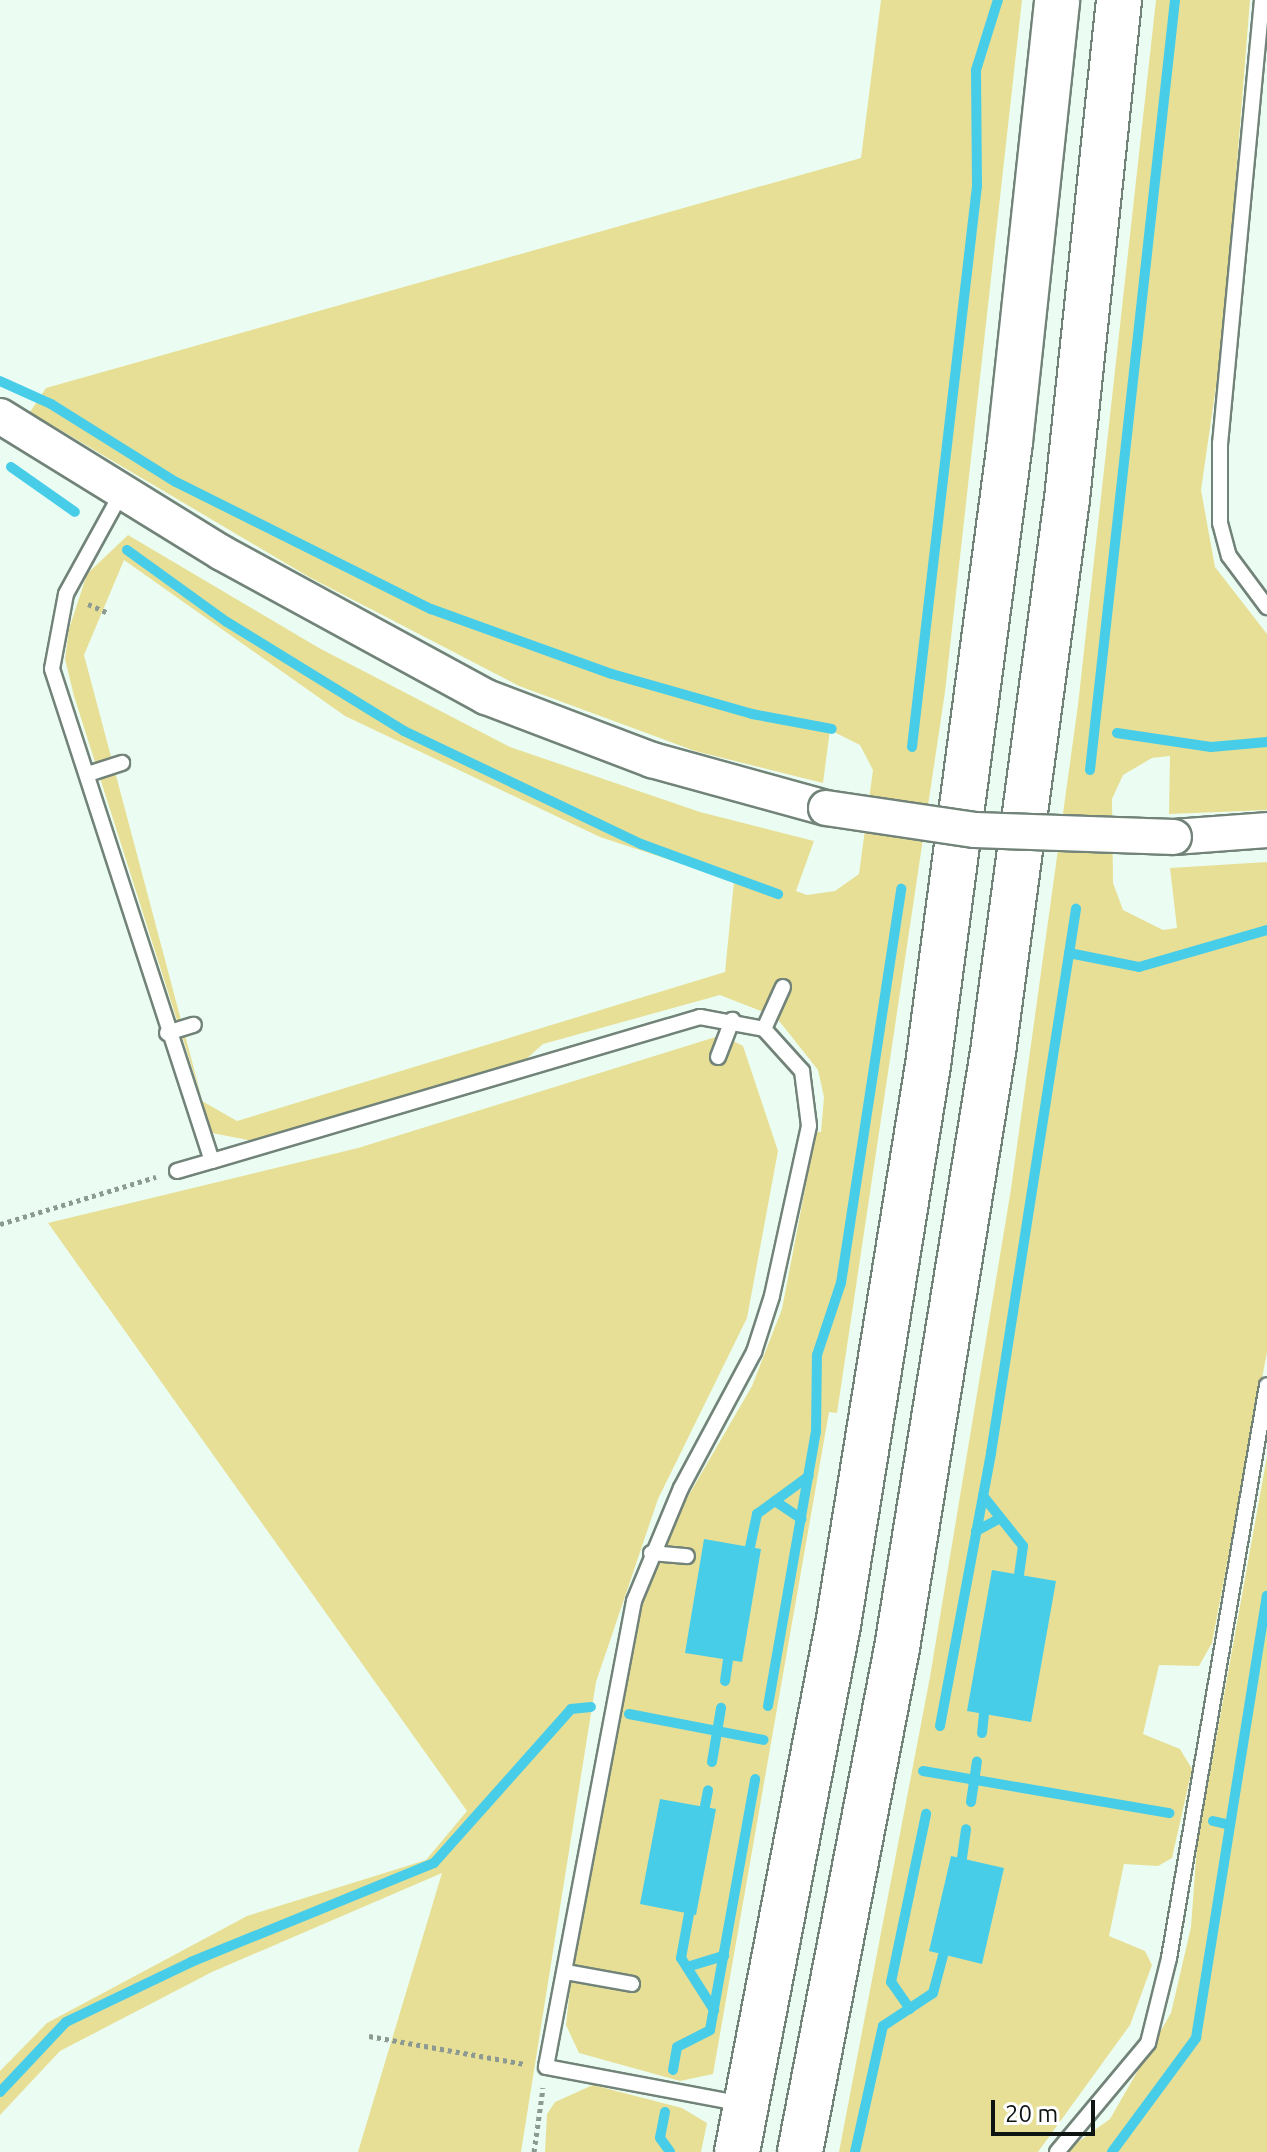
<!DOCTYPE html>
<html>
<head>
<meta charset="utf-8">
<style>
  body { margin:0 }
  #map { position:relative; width:1267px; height:2152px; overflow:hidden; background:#ebfdf2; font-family:Ubuntu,sans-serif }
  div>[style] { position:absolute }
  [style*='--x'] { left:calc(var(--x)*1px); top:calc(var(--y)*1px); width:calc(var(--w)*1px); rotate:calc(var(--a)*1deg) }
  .green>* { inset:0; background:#e8df96 }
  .water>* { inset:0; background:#48cde9 }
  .stream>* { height:10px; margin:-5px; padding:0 5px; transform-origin:5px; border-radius:5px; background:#48cde9 }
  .path>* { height:5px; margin-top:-2.5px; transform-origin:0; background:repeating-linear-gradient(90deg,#8d9a92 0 4px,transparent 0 8px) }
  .roads { filter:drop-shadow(2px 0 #728379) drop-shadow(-2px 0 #728379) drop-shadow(0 2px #728379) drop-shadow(0 -2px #728379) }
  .service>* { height:14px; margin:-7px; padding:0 7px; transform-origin:7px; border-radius:7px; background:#fff }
  .tertiary>* { height:34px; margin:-17px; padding:0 17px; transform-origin:17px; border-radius:17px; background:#fff }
  .motorway>* { height:44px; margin:-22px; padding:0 22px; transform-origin:22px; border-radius:22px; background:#fff }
  .bridges { filter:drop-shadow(2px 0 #728379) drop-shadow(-2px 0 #728379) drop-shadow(0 2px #728379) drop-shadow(0 -2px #728379) }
  .tertiary-bridge>* { height:34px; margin:-17px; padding:0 17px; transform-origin:17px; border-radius:17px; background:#fff }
  span { translate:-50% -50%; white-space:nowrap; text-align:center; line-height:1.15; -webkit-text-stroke:6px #fff; paint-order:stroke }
  .scale { position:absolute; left:991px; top:2100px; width:104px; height:36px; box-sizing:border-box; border:4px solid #0e1411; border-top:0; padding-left:10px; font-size:24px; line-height:28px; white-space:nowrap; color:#0e1411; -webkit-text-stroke:6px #fff; paint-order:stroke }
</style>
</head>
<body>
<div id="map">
  <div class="green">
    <i style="clip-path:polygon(881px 0,1022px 0,945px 692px,837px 1413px,829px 1412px,713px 2074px,680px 2081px,579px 2053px,566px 2025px,570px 1988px,641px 1608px,683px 1505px,752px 1386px,782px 1309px,816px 1132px,821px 1132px,824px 1097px,818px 1070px,776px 1017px,720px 995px,543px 1044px,525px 1060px,253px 1141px,212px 1133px,202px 1101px,237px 1121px,725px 972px,734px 881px,600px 837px,345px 716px,124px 560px,84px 655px,202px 1099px,74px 696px,65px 659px,69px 629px,87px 574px,128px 535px,319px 648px,510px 747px,700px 812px,814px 841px,796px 891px,807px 895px,835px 891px,859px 874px,873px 770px,860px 745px,830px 730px,823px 783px,695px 751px,519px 686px,309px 577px,30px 412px,46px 388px,861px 158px)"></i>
    <i style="clip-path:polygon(1156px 0,1250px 0,1223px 338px,1201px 490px,1215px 567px,1267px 634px,1267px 810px,1169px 814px,1170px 756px,1152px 758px,1123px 775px,1112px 799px,1113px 883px,1123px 910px,1163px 930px,1177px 928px,1170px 868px,1267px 862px,1267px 1352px,1212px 1643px,1199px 1666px,1159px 1665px,1143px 1734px,1180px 1749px,1192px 1769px,1172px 1858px,1158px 1866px,1124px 1864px,1109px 1936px,1145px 1951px,1152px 1965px,1130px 2025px,1038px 2152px,839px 2152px,930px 1677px,1011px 1189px,1078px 705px)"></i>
    <i style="clip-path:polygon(722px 1035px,743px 1046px,778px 1151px,747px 1318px,658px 1499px,596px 1682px,521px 2152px,358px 2152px,442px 1873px,212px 1972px,60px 2051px,0 2115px,0 2071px,47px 2023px,247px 1916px,426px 1860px,467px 1811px,48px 1223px,358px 1148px)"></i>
    <i style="clip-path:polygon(1267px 1456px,1267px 2152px,1064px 2152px,1110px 2119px,1171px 2013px,1191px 1927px,1197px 1845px)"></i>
    <i style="clip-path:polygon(593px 2085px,682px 2108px,707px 2123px,701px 2152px,545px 2152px,547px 2114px,555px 2102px)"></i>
  </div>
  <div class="water">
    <i style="clip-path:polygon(704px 1539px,761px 1549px,742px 1662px,685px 1653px)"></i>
    <i style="clip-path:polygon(992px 1570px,1056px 1581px,1031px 1722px,967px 1711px)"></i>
    <i style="clip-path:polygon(660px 1799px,716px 1809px,696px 1915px,640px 1904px)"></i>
    <i style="clip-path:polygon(951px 1856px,1004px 1868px,982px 1964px,929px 1951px)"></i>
  </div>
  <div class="stream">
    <i style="--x:0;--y:381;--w:56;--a:24.3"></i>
    <i style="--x:51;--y:404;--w:147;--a:32"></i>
    <i style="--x:176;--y:482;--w:285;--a:26.5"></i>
    <i style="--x:431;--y:609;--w:192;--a:19.8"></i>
    <i style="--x:612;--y:674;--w:146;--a:15.9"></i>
    <i style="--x:752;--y:714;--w:81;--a:10.6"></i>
    <i style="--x:11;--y:467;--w:78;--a:35.1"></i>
    <i style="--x:127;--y:550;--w:123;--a:35.8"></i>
    <i style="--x:227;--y:622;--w:208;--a:31.6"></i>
    <i style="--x:404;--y:731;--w:263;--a:25.5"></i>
    <i style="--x:641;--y:844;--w:146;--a:20.1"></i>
    <i style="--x:1117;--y:733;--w:95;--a:8.5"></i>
    <i style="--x:1211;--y:747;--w:56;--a:-5.1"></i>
    <i style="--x:912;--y:747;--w:565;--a:-83.39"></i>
    <i style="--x:977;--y:186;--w:116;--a:-90.5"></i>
    <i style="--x:976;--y:70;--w:73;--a:-72.6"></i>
    <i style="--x:1090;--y:770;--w:775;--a:-83.7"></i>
    <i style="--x:1069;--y:953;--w:71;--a:11.3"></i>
    <i style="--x:1139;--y:967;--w:133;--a:-16.1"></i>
    <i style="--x:983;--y:1496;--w:64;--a:51.3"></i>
    <i style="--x:1023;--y:1546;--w:28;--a:98"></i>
    <i style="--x:775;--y:1501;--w:32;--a:34"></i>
    <i style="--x:976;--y:1531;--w:27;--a:-28"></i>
    <i style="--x:750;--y:1547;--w:34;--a:-78"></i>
    <i style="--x:757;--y:1514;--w:64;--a:-36.2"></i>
    <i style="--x:725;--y:1681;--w:21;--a:-82"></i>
    <i style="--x:768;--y:1706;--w:278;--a:-80.1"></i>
    <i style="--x:816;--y:1432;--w:77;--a:-89.3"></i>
    <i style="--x:817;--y:1355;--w:76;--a:-71.6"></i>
    <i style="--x:841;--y:1283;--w:399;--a:-81.3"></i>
    <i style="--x:629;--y:1714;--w:137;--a:10.9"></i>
    <i style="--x:940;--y:1726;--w:278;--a:-79.4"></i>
    <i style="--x:991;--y:1453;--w:551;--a:-81.12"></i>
    <i style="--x:982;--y:1733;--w:18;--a:-84"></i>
    <i style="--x:712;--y:1762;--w:55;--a:-80.5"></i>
    <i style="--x:923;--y:1771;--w:250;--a:9.7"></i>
    <i style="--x:971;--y:1802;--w:41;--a:-81.7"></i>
    <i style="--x:705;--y:1806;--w:16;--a:-79"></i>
    <i style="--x:1213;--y:1821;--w:17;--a:13"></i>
    <i style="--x:962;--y:1858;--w:29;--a:-82"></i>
    <i style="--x:689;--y:1914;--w:45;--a:100.3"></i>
    <i style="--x:681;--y:1958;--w:62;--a:57.6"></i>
    <i style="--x:687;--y:1967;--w:39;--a:-17"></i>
    <i style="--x:910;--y:2009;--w:33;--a:-125"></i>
    <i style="--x:891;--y:1982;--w:172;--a:-78.2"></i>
    <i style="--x:673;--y:2070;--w:23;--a:-80"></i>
    <i style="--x:677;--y:2047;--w:37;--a:-27"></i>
    <i style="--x:710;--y:2030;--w:255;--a:-79.8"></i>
    <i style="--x:0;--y:2092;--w:96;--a:-46.7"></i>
    <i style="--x:66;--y:2022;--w:139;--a:-25.6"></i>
    <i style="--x:191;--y:1962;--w:262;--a:-22.2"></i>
    <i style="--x:434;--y:1863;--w:206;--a:-48.3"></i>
    <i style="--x:571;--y:1709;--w:20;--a:-6"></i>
    <i style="--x:665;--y:2112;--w:26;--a:101"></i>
    <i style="--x:660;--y:2138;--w:17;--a:54"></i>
    <i style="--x:855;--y:2152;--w:129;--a:-77.5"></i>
    <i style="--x:883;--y:2026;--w:60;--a:-33.4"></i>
    <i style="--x:933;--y:1993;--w:39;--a:-75"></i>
    <i style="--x:1112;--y:2152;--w:142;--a:-53.6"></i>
    <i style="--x:1196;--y:2038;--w:448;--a:-80.9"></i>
  </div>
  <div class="path">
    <i style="--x:88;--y:604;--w:20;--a:24"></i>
    <i style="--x:0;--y:1224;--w:163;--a:-16.8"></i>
    <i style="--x:369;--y:2036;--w:158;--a:10.2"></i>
    <i style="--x:534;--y:2152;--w:65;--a:-82"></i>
  </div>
  <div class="roads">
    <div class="service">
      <i style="--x:1262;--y:0;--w:445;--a:95.4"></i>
      <i style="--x:1220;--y:443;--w:80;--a:90"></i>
      <i style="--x:1220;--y:523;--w:34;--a:75"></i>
      <i style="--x:1229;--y:556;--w:64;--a:53.3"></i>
      <i style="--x:122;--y:492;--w:116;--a:118.8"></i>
      <i style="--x:66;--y:594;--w:76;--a:100.6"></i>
      <i style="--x:52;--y:669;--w:517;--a:71.99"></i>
      <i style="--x:212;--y:1161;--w:509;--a:-16.44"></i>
      <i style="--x:700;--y:1017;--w:65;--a:10.6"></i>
      <i style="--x:764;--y:1029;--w:57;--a:47.9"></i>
      <i style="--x:802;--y:1071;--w:55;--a:82.7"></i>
      <i style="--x:809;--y:1126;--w:174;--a:102.3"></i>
      <i style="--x:772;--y:1296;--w:59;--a:107.8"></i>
      <i style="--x:754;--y:1352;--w:154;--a:118.2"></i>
      <i style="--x:681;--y:1488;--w:122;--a:112.6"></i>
      <i style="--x:634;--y:1601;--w:474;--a:100.7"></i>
      <i style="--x:546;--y:2067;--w:201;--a:10.6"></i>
      <i style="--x:88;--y:774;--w:36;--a:-18"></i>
      <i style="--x:764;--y:1029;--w:46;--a:-65.7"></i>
      <i style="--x:167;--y:1033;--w:28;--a:-17"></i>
      <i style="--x:718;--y:1057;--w:40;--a:-69"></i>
      <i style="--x:177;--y:1171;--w:36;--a:-16"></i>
      <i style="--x:651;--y:1553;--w:36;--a:5"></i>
      <i style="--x:566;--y:1972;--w:67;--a:10.3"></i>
      <i style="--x:1057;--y:2152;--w:142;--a:-50.1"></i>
      <i style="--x:1148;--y:2043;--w:88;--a:-76.1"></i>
      <i style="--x:1169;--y:1958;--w:581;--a:-80.29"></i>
    </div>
    <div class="tertiary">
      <i style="--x:0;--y:416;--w:261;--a:31.7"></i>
      <i style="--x:222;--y:553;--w:301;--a:28.6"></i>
      <i style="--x:486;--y:697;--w:178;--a:20.8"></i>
      <i style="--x:652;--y:760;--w:180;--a:15.4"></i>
      <i style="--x:1174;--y:837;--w:93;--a:-4.3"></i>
    </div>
    <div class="motorway">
      <i style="--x:737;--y:2152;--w:537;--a:-79.15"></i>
      <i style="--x:838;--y:1625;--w:567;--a:-80.87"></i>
      <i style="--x:928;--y:1065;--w:628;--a:-82.5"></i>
      <i style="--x:1010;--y:442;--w:444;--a:-83.9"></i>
      <i style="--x:800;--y:2152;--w:513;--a:-79.11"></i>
      <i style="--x:897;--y:1648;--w:604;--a:-80.85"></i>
      <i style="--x:993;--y:1052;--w:558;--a:-82.38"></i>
      <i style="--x:1067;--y:499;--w:502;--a:-84.05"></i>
    </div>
  </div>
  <div class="bridges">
    <div class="tertiary-bridge">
      <i style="--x:826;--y:808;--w:151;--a:8.4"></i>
      <i style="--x:975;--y:830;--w:199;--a:2"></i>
    </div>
  </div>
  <div class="scale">20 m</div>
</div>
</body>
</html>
